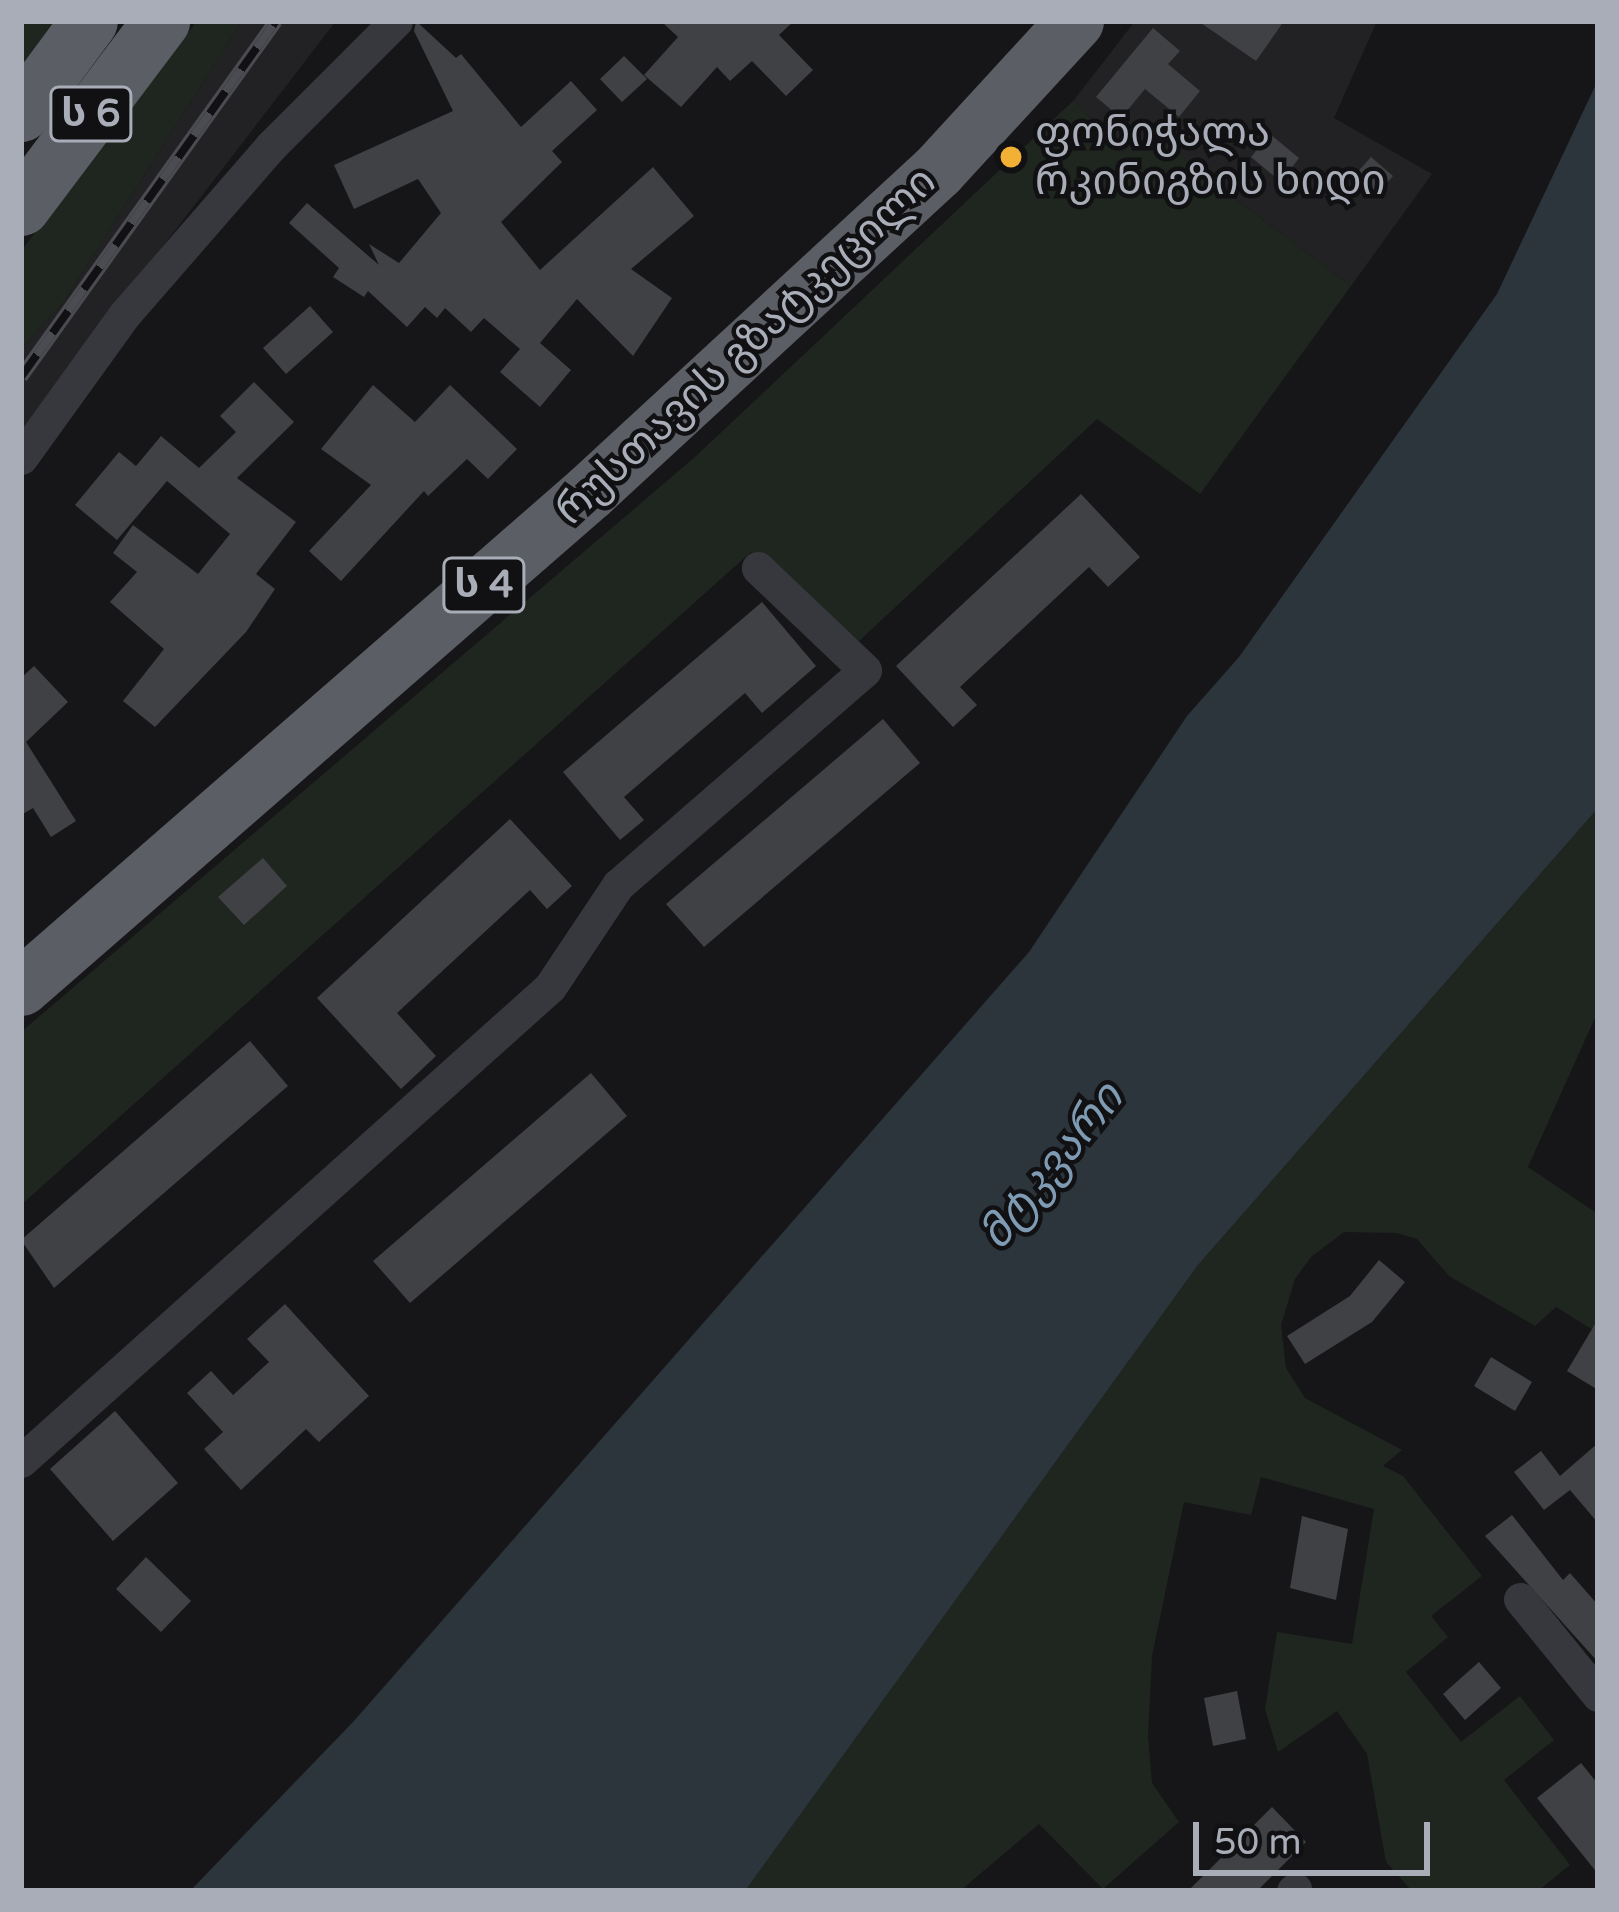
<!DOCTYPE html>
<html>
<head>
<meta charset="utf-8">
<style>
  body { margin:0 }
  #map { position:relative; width:1619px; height:1912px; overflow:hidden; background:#161618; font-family:"Varela Round","Noto Sans Georgian",sans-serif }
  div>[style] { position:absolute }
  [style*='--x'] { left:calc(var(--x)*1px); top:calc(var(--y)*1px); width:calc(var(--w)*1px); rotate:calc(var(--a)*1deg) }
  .built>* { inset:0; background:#222225 }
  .green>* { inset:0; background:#1e261f }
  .water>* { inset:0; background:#2c353c }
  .building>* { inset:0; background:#404145 }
  .minor>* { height:33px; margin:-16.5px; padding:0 16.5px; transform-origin:16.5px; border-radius:16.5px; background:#37383d }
  .trunk>* { height:57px; margin:-28.5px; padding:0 28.5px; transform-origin:28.5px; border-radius:28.5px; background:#5b5e65 }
  .rail>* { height:14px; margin-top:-7px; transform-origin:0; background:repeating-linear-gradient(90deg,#111113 0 27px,#4a4c52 0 54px); box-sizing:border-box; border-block:3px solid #4a4c52 }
  .dots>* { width:33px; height:33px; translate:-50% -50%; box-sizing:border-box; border:6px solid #111113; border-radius:50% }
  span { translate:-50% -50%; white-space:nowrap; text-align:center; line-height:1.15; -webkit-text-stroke:9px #111113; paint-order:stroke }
  .shield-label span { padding:3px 9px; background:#111113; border:3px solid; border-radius:9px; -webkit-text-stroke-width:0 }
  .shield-label { font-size:39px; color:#a8adb8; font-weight:700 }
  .poi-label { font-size:42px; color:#a8adb8 }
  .left { translate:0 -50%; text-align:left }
  .street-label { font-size:42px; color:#a8adb8 }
  .water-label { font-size:45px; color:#7f9bb3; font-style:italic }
  .frame { position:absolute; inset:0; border:24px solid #a8adb8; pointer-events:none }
  .scale { position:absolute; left:1193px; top:1822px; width:237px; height:54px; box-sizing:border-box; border:6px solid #a8adb8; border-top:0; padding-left:15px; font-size:36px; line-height:42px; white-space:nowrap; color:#a8adb8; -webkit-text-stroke:9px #111113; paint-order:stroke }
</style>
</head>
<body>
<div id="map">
  <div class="built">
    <i style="clip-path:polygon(242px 21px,336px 21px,21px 431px,21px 349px,63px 303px)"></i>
    <i style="clip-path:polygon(1135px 21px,1377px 21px,1334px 118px,1432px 174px,1351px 286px,1194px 168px,1156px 125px,1121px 155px,1074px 100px)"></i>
  </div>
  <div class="green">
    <i style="clip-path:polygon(21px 21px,65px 21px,21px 79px)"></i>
    <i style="clip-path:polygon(197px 21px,242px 21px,63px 303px,21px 349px,21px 251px)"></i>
    <i style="clip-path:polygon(1074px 100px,1121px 154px,1156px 124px,1194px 168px,1351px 286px,1200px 494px,1097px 419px,843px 656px,751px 552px,21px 1205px,21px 1032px,695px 457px)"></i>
    <i style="clip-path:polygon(1598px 808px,1598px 1011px,1528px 1167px,1598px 1214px,1598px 1333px,1556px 1307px,1535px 1326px,1449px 1276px,1417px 1239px,1397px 1233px,1344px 1232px,1311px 1257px,1295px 1279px,1281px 1325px,1286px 1368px,1305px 1398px,1402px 1450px,1383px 1466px,1403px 1476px,1482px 1576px,1431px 1616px,1448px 1637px,1406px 1672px,1461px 1742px,1520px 1696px,1554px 1740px,1504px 1780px,1570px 1865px,1538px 1891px,1412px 1891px,1386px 1862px,1367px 1754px,1337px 1711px,1278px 1752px,1265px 1709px,1277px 1632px,1352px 1644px,1374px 1509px,1261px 1477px,1251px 1515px,1184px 1502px,1152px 1656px,1148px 1736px,1152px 1783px,1179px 1822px,1103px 1889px,1039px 1824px,960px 1891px,745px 1891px,1198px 1265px)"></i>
  </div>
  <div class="water">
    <i style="clip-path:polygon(1598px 80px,1598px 808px,1198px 1265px,745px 1891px,190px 1891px,353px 1722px,1029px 952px,1187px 716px,1239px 657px,1497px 294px)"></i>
  </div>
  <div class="building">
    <i style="clip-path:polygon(416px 21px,456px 58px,461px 54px,521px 127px,571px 81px,597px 110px,552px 151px,562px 162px,501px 222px,540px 270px,653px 167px,694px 216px,631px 269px,672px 298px,633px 356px,577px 299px,540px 343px,571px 370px,540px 407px,500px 372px,520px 349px,484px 318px,471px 332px,445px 308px,437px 318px,425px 307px,407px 327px,368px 291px,364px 297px,333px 277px,339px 268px,289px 223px,307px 203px,379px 265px,369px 244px,399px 263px,441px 213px,418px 179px,354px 209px,334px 165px,453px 111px,414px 31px)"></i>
    <i style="clip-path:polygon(661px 21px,794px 21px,779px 35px,813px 70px,786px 96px,752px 61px,730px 81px,717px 67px,681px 107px,644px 75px,678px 37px)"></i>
    <i style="clip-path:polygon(1198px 21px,1284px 21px,1256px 61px)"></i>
    <i style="clip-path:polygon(1153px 28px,1180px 51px,1168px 64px,1200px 91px,1179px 117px,1145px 89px,1121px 118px,1096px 97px)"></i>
    <i style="clip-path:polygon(624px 56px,647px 79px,622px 102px,600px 79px)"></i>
    <i style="clip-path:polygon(1270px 134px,1299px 158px,1281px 182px,1251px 157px)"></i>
    <i style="clip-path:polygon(1371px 157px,1393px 176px,1375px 197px,1353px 177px)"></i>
    <i style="clip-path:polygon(310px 306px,333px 332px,286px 374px,263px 348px)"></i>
    <i style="clip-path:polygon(254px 382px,294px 422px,237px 478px,296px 522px,256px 574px,275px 589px,246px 632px,155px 727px,123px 701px,164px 649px,110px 602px,137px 572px,113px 553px,133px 525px,198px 574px,230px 534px,167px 481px,117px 540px,75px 505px,119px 452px,136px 466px,161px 436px,199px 468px,236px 432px,220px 416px)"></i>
    <i style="clip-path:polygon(373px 385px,415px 422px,450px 385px,517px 449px,488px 479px,467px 459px,428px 496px,424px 491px,341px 581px,309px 551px,371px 485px,321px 449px)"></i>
    <i style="clip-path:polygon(1081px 494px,1140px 557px,1108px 587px,1089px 567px,960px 687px,977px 705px,953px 727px,896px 666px)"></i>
    <i style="clip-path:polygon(762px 602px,816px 666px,762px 713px,745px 693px,624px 797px,644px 820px,620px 840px,563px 772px)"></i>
    <i style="clip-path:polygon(34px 666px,68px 702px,26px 742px,76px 821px,51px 837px,33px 808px,21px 815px,21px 678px)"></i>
    <i style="clip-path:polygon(883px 719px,920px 763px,704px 947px,666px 904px)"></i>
    <i style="clip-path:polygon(510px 819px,572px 886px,547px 909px,530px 890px,397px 1013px,436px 1056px,401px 1089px,317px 998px)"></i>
    <i style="clip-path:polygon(263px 858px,287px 886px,244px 925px,218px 897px)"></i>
    <i style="clip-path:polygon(250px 1041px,288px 1086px,54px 1288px,21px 1240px)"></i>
    <i style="clip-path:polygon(591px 1073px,627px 1116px,410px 1303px,373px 1261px)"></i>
    <i style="clip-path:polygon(1379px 1260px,1405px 1282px,1372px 1322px,1305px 1364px,1287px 1336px,1350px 1296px)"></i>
    <i style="clip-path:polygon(285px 1304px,369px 1396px,319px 1442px,306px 1429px,241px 1490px,204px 1449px,223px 1432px,187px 1393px,211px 1371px,233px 1395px,269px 1362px,247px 1339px)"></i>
    <i style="clip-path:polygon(1598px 1319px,1598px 1390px,1567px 1371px)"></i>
    <i style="clip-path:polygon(1491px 1357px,1532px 1382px,1515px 1411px,1474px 1386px)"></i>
    <i style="clip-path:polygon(115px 1411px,178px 1483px,113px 1541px,50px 1469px)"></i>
    <i style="clip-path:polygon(1598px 1443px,1598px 1523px,1570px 1490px,1544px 1510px,1514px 1472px,1541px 1451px,1560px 1476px)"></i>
    <i style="clip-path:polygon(1512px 1515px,1563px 1580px,1570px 1573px,1598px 1605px,1598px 1662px,1485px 1536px)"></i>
    <i style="clip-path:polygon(1302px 1516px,1348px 1529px,1336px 1600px,1290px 1588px)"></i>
    <i style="clip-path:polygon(146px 1557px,191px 1601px,161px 1632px,116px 1589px)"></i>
    <i style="clip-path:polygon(1479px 1662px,1501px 1688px,1465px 1720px,1443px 1694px)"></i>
    <i style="clip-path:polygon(1237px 1691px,1246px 1739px,1213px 1746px,1204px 1698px)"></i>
    <i style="clip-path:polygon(1581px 1763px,1598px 1784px,1598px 1874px,1537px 1798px)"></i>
    <i style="clip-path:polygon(1272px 1807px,1306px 1842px,1257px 1891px,1188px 1891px)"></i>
  </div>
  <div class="minor">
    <i style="--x:21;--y:458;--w:178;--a:-54.2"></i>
    <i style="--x:125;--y:314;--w:223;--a:-49"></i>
    <i style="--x:271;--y:146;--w:177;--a:-45"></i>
    <i style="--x:21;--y:1461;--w:710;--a:-41.86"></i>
    <i style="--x:550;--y:987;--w:123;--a:-56.3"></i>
    <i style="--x:618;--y:885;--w:327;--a:-41"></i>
    <i style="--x:865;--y:670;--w:148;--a:-136.4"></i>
    <i style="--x:1520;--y:1599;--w:124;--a:50.9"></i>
    <i style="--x:1293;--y:1891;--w:3;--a:-45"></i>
  </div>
  <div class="trunk">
    <i style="--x:21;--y:113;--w:114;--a:-53.5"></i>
    <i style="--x:21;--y:207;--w:233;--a:-53"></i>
    <i style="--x:21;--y:987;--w:753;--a:-41.07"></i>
    <i style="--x:589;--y:492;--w:473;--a:-42.7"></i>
    <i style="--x:937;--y:171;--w:204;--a:-47.4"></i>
  </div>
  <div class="rail">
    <i style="--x:21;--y:377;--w:438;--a:-54.4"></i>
  </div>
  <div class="dots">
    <i style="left:1011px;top:157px;background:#f2b134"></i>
  </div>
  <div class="shield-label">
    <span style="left:91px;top:114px">ს 6</span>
    <span style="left:484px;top:585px">ს 4</span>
  </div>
  <div class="poi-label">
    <span class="left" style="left:1035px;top:157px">ფონიჭალა<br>რკინიგზის ხიდი</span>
  </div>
  <div class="street-label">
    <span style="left:746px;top:346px;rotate:-43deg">რუსთავის გზატკეცილი</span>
  </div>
  <div class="water-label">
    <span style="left:1052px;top:1167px;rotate:-51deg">მტკვარი</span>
  </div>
  <div class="frame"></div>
  <div class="scale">50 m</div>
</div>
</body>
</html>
